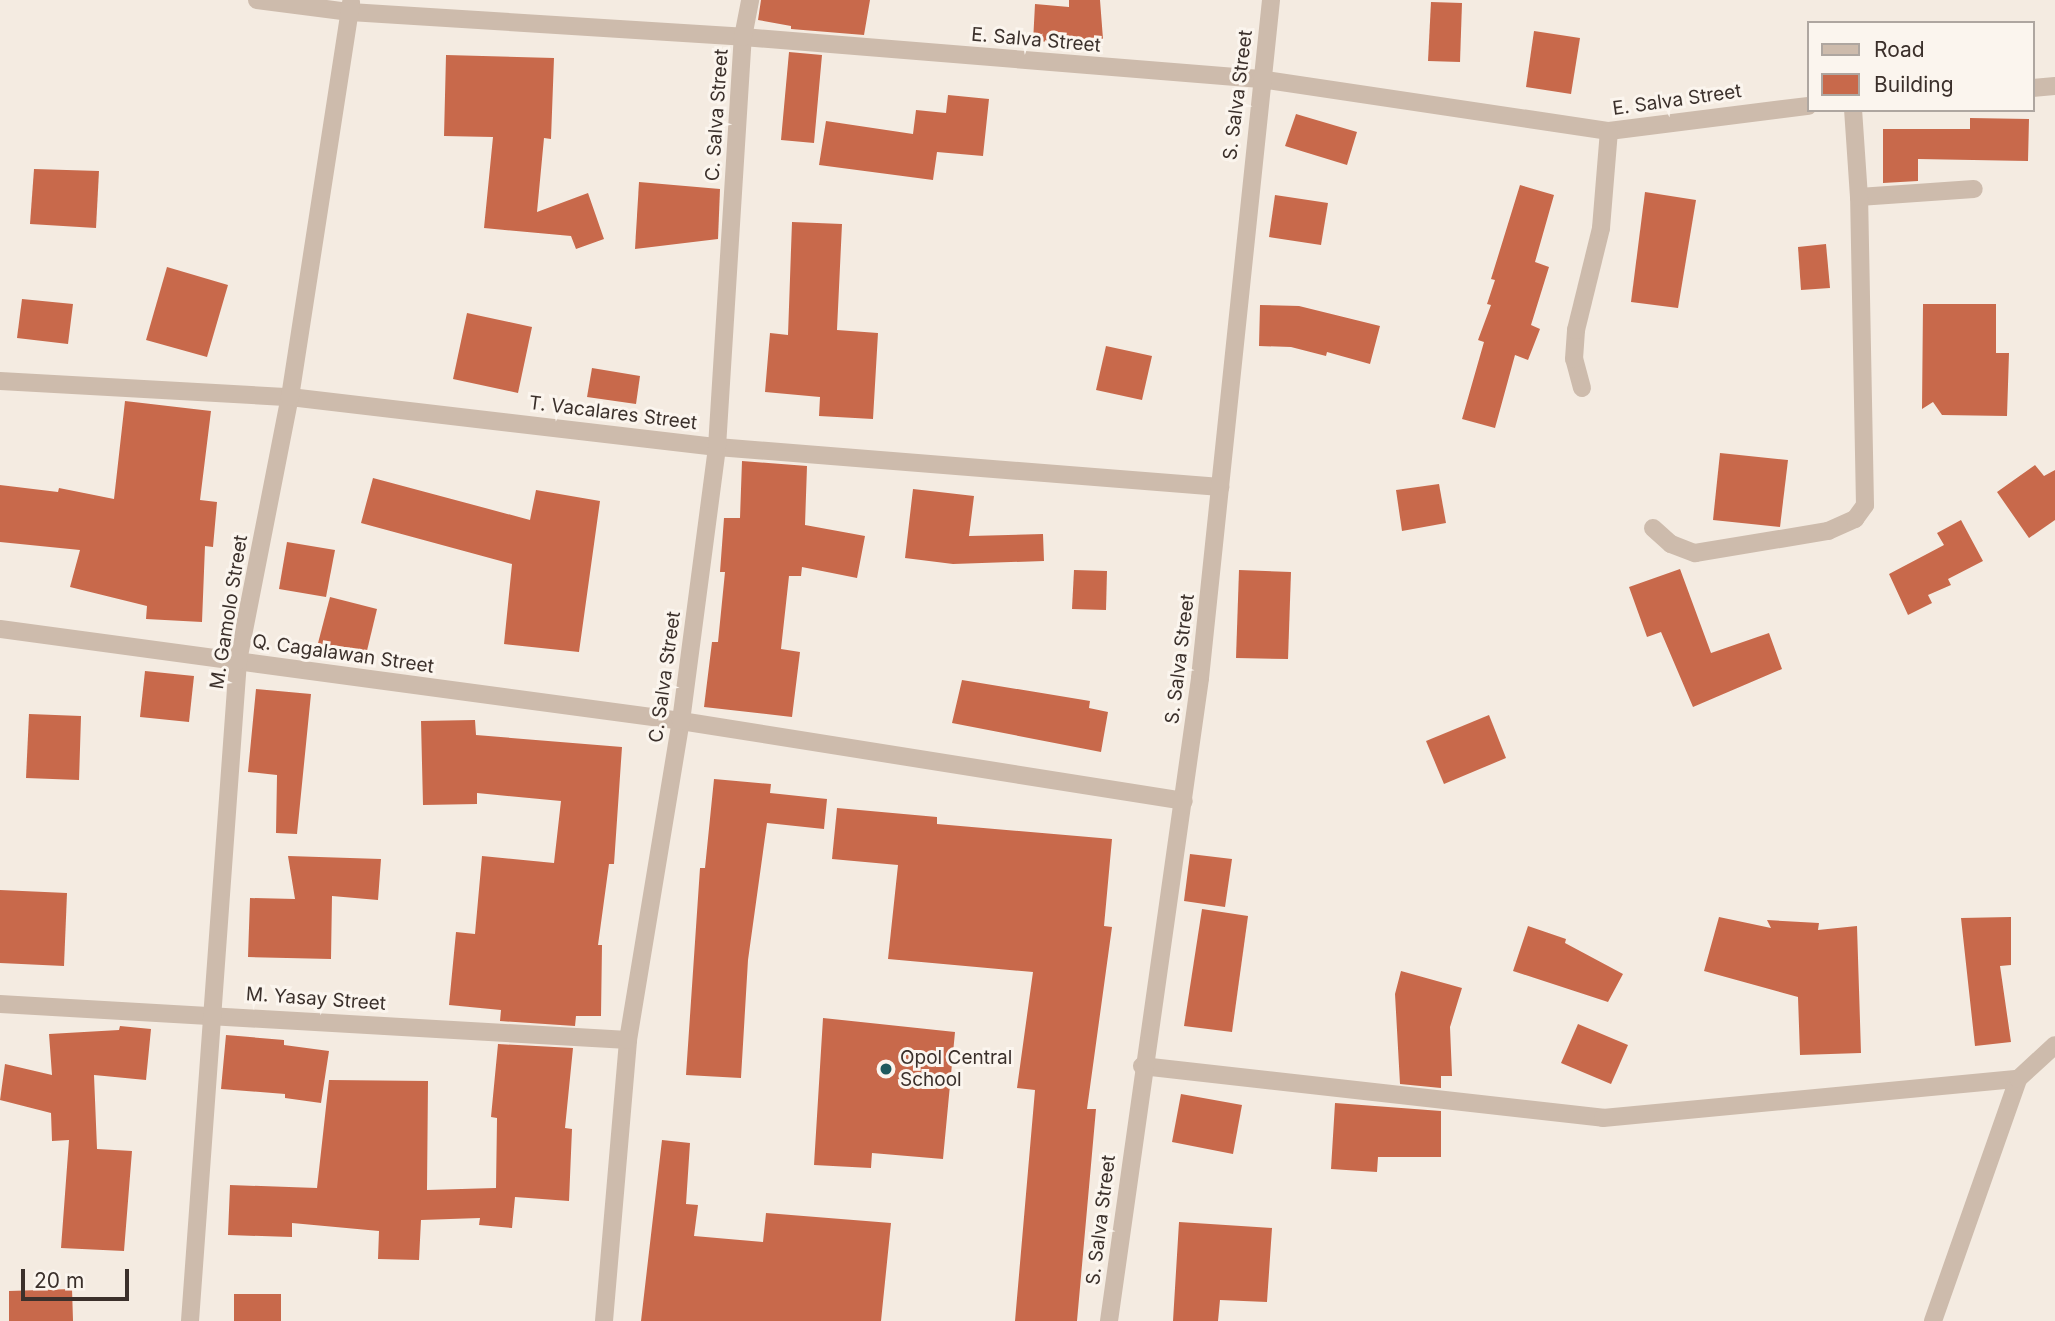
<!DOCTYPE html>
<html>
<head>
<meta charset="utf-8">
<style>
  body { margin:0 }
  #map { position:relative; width:2055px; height:1321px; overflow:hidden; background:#f4ebe1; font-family:Inter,sans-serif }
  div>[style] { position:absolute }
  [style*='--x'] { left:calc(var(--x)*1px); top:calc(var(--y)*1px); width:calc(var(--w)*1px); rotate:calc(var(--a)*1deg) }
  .building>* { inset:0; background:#c8694b }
  .minor>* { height:18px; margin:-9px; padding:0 9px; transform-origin:9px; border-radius:9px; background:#cdbbac }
  .tertiary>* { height:18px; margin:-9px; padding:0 9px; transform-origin:9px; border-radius:9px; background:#cdbbac }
  .dots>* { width:19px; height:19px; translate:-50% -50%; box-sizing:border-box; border:4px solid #fbf5ee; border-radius:50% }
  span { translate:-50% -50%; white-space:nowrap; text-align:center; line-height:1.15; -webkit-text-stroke:6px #fbf5ee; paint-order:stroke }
  .street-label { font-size:19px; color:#3b302b }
  .poi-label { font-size:19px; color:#3b302b }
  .left { translate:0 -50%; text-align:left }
  .legend { position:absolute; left:1807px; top:21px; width:228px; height:91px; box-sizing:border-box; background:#fbf5ee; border:2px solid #aea6a0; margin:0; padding:9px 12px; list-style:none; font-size:21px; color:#3b302b }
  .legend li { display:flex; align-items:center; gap:14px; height:35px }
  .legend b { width:35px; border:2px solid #aea6a0 }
  .scale { position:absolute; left:21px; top:1269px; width:108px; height:32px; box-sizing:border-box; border:4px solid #3b302b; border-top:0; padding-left:9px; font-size:21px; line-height:24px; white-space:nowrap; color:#3b302b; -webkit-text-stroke:5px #fbf5ee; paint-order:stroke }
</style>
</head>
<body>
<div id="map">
  <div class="building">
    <i style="clip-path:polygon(761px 0,870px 0,864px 35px,791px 29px,791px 26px,758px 20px)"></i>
    <i style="clip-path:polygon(1069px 0,1100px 0,1103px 39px,1033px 42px,1035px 4px,1069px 7px)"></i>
    <i style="clip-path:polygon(1431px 2px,1462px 3px,1460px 62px,1428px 61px)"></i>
    <i style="clip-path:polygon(1534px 31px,1580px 38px,1571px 94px,1526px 87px)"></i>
    <i style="clip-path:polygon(789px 52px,822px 55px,814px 143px,781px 140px)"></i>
    <i style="clip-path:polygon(446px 55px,554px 58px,551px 139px,544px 138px,537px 212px,588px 193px,604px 239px,576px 249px,571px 236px,484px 228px,493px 137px,444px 136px)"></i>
    <i style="clip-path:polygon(948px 95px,989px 99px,983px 156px,937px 152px,933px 180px,819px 165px,826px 121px,913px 134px,916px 110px,946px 113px)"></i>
    <i style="clip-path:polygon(1296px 114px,1357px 132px,1347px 165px,1285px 146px)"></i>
    <i style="clip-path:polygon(1970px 118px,2029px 119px,2028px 161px,1918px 159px,1918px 181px,1883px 183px,1883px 129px,1970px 129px)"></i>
    <i style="clip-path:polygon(34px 169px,99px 171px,96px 228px,30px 224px)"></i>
    <i style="clip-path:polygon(639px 182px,720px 189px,718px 239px,635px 249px)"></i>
    <i style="clip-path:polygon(1520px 185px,1554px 195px,1535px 262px,1549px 267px,1531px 325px,1540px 329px,1528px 360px,1515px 355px,1495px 428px,1462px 419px,1484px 342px,1478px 340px,1491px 305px,1487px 304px,1495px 280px,1491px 279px)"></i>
    <i style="clip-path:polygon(1645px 192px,1696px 200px,1678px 308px,1631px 302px)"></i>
    <i style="clip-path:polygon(1275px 195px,1328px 203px,1321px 245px,1269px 237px)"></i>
    <i style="clip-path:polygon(792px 222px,842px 224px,837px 330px,878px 333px,873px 419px,819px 416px,820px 397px,765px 392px,770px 333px,788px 335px)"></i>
    <i style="clip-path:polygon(1826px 244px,1830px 288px,1801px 290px,1798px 247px)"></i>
    <i style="clip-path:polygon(167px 267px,228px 285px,207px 357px,146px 340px)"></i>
    <i style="clip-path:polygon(22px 299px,73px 304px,68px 344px,17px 338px)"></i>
    <i style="clip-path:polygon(1923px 304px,1996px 304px,1996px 353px,2009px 353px,2007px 416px,1942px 415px,1933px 402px,1922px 409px)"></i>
    <i style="clip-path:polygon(1260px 305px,1299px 306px,1380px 326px,1370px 364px,1327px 352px,1326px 356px,1291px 347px,1259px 346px)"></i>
    <i style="clip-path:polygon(467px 313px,532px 327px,518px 393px,453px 379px)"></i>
    <i style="clip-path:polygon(1106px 346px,1152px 356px,1142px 400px,1096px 390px)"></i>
    <i style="clip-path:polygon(592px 368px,640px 376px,636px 404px,587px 397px)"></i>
    <i style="clip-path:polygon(125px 401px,211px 411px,200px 500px,217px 502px,213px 547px,205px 546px,202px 622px,146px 619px,147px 606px,70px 587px,80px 550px,0 542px,0 485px,58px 492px,59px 488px,114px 499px)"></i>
    <i style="clip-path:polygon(1720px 453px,1788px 460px,1780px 527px,1713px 520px)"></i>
    <i style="clip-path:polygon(742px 461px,807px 466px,805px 525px,865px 536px,857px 578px,802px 567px,801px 576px,789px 576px,781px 649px,800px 652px,792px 717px,704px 707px,712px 642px,718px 642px,725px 572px,720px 572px,724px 518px,740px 518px)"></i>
    <i style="clip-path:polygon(2035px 465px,2044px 476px,2055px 470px,2055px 520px,2029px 538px,1997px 492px)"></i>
    <i style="clip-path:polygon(373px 478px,530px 520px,536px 490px,600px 501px,579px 652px,504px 644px,512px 564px,361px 523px)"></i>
    <i style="clip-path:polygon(1439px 484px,1446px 523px,1402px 531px,1396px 490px)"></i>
    <i style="clip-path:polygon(913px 489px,974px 496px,969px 536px,1043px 534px,1044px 561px,953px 564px,905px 558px)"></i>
    <i style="clip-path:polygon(1961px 520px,1983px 561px,1948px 579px,1951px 585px,1928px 595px,1932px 603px,1908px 615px,1889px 574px,1944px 545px,1937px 533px)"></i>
    <i style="clip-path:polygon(287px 542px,335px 550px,326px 597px,279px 589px)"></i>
    <i style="clip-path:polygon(1680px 569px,1711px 653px,1769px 633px,1782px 669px,1693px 707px,1661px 632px,1647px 637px,1629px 587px)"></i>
    <i style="clip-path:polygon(1074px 570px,1107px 571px,1106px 610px,1072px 609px)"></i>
    <i style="clip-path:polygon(1239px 570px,1291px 572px,1288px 659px,1236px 658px)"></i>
    <i style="clip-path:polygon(330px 597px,377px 609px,365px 659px,317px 647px)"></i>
    <i style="clip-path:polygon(145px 671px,194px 676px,189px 722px,140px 717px)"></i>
    <i style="clip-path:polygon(962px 680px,1090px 701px,1089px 708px,1108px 712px,1101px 752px,952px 723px)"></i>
    <i style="clip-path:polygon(256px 689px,311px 694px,297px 834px,276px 833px,277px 775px,248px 772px)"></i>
    <i style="clip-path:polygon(29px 714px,81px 716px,79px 780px,26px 778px)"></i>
    <i style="clip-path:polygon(1489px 715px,1506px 758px,1444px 784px,1426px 741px)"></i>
    <i style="clip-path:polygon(475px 720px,476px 735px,622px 747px,614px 864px,609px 864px,598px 945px,602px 945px,601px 1016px,576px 1016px,575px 1026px,500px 1021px,501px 1010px,449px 1005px,456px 932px,475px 934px,482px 856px,554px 863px,561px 801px,477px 793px,477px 804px,423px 805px,421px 721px)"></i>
    <i style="clip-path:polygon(714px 779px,771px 784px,770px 793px,827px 799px,824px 829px,767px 823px,748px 960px,741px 1078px,686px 1075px,700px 868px,705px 868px)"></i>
    <i style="clip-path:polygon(837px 808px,937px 817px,937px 824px,1112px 839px,1104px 926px,1112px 927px,1087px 1109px,1096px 1109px,1077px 1321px,1015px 1321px,1035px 1090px,1017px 1088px,1033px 972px,888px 959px,898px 865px,832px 859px)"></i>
    <i style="clip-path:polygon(1190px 854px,1232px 859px,1225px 907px,1184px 901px)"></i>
    <i style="clip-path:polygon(288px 856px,381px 859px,378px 900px,332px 896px,331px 959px,248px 957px,250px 898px,295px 899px)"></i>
    <i style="clip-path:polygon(0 890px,67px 893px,64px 966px,0 963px)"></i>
    <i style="clip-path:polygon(1202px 909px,1248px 916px,1232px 1032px,1184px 1026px)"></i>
    <i style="clip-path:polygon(1719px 917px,1771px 928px,1767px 920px,1819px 923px,1818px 930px,1857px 926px,1861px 1053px,1800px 1055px,1798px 997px,1704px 971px)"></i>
    <i style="clip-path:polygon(2011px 917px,2011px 965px,2000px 966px,2011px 1042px,1975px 1046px,1961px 918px)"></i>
    <i style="clip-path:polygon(1528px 926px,1566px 939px,1565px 943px,1623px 974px,1608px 1002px,1513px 971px)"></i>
    <i style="clip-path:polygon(1401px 971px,1462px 988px,1450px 1027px,1452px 1076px,1441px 1076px,1441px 1088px,1400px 1084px,1395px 994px)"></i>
    <i style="clip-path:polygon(823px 1018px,955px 1032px,943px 1159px,872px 1153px,871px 1168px,814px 1165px)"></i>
    <i style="clip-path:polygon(1578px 1024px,1628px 1045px,1611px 1084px,1561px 1063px)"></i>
    <i style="clip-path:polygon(120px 1026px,151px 1029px,146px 1080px,94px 1075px,97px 1149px,132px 1151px,124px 1251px,61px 1248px,69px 1140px,52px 1141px,51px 1113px,0 1100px,5px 1064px,52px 1075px,49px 1034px,119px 1030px)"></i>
    <i style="clip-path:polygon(226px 1035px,284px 1040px,284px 1045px,329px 1051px,321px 1103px,285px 1098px,285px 1094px,221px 1089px)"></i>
    <i style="clip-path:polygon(498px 1044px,573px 1048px,565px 1128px,572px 1129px,569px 1201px,515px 1197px,512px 1228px,479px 1225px,480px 1218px,421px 1220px,419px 1260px,378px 1259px,379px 1231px,292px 1223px,292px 1237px,228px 1235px,230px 1185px,317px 1188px,329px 1080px,428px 1081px,427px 1190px,496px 1188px,497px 1118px,491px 1117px)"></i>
    <i style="clip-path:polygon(1181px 1094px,1242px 1105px,1233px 1154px,1172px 1142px)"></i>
    <i style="clip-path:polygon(1335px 1103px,1441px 1111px,1441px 1157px,1378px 1157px,1377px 1172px,1331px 1169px)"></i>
    <i style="clip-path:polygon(662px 1140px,690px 1143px,686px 1204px,698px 1205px,694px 1236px,763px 1242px,766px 1213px,891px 1223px,881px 1321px,641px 1321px)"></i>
    <i style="clip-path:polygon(1179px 1222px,1272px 1228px,1267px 1302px,1220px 1300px,1218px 1321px,1173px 1321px)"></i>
    <i style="clip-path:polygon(72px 1289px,73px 1321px,9px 1321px,9px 1291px)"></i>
    <i style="clip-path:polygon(234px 1294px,281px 1294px,281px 1321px,234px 1321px)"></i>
  </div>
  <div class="minor">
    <i style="--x:257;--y:0;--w:94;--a:7.4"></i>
    <i style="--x:350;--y:12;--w:394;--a:3.6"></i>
    <i style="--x:743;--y:37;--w:519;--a:4.64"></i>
    <i style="--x:1260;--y:79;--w:353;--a:8.5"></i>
    <i style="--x:1609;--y:131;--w:201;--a:-7.2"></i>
    <i style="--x:2032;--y:88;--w:23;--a:-5"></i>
    <i style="--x:1859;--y:197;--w:115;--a:-4"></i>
    <i style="--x:0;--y:381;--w:290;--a:3.2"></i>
    <i style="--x:290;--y:397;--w:430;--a:6.7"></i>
    <i style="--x:717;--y:447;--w:505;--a:4.55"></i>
    <i style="--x:1582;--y:388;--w:30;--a:-105"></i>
    <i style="--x:1574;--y:359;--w:29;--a:-86"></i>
    <i style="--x:1576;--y:330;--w:105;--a:-76.2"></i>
    <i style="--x:1601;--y:228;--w:97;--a:-85.3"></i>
    <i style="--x:1653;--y:528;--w:24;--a:42"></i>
    <i style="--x:1671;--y:544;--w:26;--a:21"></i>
    <i style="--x:1695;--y:553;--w:135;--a:-9.4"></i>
    <i style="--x:1828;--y:531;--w:30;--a:-24"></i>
    <i style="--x:1855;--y:519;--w:17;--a:-54"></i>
    <i style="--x:1865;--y:505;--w:308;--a:-91.1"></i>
    <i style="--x:1859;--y:197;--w:87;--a:-93.9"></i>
    <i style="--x:0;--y:629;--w:687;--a:7.69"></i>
    <i style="--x:681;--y:721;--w:509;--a:9.04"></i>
    <i style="--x:0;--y:1004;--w:629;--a:3.28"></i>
    <i style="--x:1142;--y:1066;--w:464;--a:6.4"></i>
    <i style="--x:1603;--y:1118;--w:417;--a:-5.4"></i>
    <i style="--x:190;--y:1321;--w:662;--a:-85.84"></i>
    <i style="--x:238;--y:661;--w:269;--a:-78.9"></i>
    <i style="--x:290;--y:397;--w:399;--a:-81.2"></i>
    <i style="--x:604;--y:1321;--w:282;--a:-85.1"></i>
    <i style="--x:628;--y:1040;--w:323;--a:-80.6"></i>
    <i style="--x:681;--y:721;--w:276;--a:-82.5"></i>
    <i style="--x:717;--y:447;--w:411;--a:-86.4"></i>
    <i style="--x:743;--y:37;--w:38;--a:-79"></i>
    <i style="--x:1933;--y:1321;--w:256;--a:-70.6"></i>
    <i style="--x:2018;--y:1079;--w:50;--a:-42.6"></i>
  </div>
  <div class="tertiary">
    <i style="--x:1109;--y:1321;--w:649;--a:-81.94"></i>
    <i style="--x:1200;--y:678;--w:682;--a:-84.02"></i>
  </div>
  <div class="dots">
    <i style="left:886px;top:1069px;background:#1f5a5e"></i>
  </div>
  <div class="street-label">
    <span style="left:1036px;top:40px;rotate:5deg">E. Salva Street</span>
    <span style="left:1238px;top:95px;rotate:-83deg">S. Salva Street</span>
    <span style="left:1677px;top:100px;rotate:-8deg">E. Salva Street</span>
    <span style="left:717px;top:115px;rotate:-86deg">C. Salva Street</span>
    <span style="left:613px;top:413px;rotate:7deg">T. Vacalares Street</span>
    <span style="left:229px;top:612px;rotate:-81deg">M. Gamolo Street</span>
    <span style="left:343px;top:654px;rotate:8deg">Q. Cagalawan Street</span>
    <span style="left:1180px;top:659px;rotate:-83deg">S. Salva Street</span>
    <span style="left:665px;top:677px;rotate:-82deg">C. Salva Street</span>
    <span style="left:316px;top:999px;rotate:4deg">M. Yasay Street</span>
    <span style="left:1101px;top:1220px;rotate:-83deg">S. Salva Street</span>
  </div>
  <div class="poi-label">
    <span class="left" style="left:900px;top:1069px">Opol Central<br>School</span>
  </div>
  <ul class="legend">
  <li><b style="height:9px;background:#cdbbac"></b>Road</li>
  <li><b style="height:19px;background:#c8694b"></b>Building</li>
  </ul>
  <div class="scale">20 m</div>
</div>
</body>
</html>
